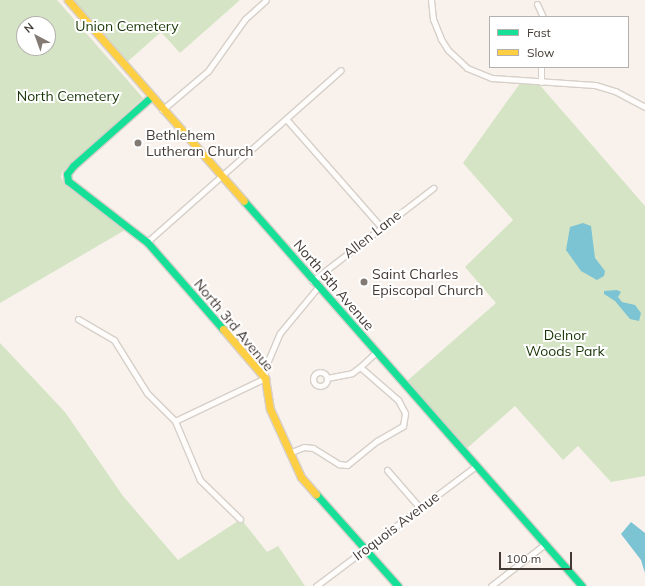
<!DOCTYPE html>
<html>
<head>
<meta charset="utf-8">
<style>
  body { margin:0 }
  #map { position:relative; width:645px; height:586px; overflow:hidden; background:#f9f2ec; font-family:Mulish,sans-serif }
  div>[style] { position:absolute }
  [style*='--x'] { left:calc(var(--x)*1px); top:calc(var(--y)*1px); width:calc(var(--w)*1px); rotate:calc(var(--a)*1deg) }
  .green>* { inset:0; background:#d4e4c4 }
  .water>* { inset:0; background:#7cc3d4 }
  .roads { filter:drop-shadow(1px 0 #d6cfc8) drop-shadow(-1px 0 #d6cfc8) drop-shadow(0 1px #d6cfc8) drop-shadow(0 -1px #d6cfc8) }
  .street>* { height:5px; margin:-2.5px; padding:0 2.5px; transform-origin:2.5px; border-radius:2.5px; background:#fefdfc }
  .street>.ring { margin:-2.5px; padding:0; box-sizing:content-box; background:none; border:5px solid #fefdfc; border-radius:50% }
  .fast>* { height:7px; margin:-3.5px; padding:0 3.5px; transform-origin:3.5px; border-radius:3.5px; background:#16e098 }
  .slow>* { height:7px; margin:-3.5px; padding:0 3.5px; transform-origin:3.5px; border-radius:3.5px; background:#ffcf43 }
  .dots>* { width:11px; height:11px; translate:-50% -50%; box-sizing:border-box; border:2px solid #fff; border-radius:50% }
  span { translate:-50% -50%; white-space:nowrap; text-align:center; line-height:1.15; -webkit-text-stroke:4px #fff; paint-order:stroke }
  .park-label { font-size:14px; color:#1a3607 }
  .poi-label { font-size:14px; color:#433a33 }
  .left { translate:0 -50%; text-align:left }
  .street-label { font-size:14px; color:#433a33 }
  .legend { position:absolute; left:489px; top:16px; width:140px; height:52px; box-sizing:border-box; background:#fff; border:1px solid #b4b0ad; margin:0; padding:5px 7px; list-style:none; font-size:12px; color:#433a33 }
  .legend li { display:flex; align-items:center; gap:8px; height:20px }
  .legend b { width:20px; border:1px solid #b4b0ad }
  .north { position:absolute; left:16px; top:16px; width:40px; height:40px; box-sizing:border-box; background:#fff; border:1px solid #b4b0ad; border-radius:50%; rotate:319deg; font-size:11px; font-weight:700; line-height:16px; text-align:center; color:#433a33 }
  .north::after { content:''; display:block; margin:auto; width:14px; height:18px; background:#837a74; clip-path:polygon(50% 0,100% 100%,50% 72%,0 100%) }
  .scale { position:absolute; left:499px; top:552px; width:73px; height:18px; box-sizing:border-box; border:2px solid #433a33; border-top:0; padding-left:5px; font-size:12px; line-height:14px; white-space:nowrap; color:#433a33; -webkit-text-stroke:3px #fff; paint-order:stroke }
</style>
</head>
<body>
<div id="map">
  <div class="green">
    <i style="clip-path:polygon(evenodd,0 0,57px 0,143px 98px,62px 172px,61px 177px,65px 185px,125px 230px,0 303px,0 0,24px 24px,48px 24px,48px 48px,24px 48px,24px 24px)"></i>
    <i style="clip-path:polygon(73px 0,240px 0,180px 53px,161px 32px,126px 63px)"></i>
    <i style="clip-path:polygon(521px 82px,538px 83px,645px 206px,645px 476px,611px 482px,578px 446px,563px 460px,515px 406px,465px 450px,406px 382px,496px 303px,465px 267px,513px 220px,463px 163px)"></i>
    <i style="clip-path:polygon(0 343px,65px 412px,123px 496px,178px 560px,241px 519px,267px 552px,278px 546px,305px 586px,0 586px)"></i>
  </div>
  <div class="water">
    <i style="clip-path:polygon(583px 223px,591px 226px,595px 258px,605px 271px,604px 276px,597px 280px,581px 271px,566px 250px,570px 227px)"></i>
    <i style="clip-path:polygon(617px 290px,621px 292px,618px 297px,622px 302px,635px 305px,641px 313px,639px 321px,630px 319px,615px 301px,604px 294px,604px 291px)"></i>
    <i style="clip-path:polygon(631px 522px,645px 533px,645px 573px,641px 560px,621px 534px)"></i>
  </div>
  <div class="roads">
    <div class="street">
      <i style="--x:431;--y:0;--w:19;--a:84"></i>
      <i style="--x:433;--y:19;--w:22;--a:68"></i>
      <i style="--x:441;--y:39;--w:13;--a:58"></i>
      <i style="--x:448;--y:50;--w:26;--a:43"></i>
      <i style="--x:467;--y:68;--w:27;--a:22"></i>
      <i style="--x:492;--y:78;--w:103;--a:3.9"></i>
      <i style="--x:595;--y:85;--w:21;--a:17"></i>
      <i style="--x:615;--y:91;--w:34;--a:28"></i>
      <i style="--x:537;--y:4;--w:14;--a:65"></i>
      <i style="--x:541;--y:82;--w:15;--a:-90"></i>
      <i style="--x:162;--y:110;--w:60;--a:-40.3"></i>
      <i style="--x:208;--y:71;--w:64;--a:-54.6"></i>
      <i style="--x:245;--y:19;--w:28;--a:-42"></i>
      <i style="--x:287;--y:120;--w:142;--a:48.7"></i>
      <i style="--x:147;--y:242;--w:259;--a:-41.6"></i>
      <i style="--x:312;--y:281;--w:153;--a:-37.5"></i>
      <i style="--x:78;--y:319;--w:42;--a:30.3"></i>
      <i style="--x:114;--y:340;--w:62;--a:58.1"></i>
      <i style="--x:147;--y:393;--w:40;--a:45"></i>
      <i style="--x:175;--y:421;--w:64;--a:67"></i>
      <i style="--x:200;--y:480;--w:56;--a:44.3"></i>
      <i class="ring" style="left:313px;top:372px;width:9px;height:9px"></i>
      <i style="--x:327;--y:378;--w:25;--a:-11"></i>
      <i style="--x:352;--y:373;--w:10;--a:-37"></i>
      <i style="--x:175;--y:421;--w:100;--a:-25.5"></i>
      <i style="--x:265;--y:378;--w:10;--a:-90"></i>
      <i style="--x:265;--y:368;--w:38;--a:-67"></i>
      <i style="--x:280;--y:333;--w:60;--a:-50.4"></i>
      <i style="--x:289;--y:453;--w:16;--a:-22"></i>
      <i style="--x:304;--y:447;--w:9;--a:6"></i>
      <i style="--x:313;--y:448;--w:31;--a:32"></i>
      <i style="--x:339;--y:464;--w:8;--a:7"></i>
      <i style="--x:347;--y:465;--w:38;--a:-39"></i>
      <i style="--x:377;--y:441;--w:30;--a:-30"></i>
      <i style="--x:403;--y:426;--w:13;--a:-81"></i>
      <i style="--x:405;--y:413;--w:15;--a:-118"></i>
      <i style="--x:398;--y:400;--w:50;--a:-139"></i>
      <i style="--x:360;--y:367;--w:22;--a:-43"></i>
      <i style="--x:387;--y:470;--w:50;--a:49"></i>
      <i style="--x:316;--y:586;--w:200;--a:-36.9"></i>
      <i style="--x:491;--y:586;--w:68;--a:-37.9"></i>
    </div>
    <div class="fast">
      <i style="--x:151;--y:97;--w:104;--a:138.5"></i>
      <i style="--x:73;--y:166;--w:10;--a:127"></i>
      <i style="--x:67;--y:174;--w:7;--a:82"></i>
      <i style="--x:68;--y:181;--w:100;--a:37.7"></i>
      <i style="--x:147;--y:242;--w:116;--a:48.9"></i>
      <i style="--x:244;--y:201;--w:512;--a:48.72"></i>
      <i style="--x:316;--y:494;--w:123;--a:48.3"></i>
    </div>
    <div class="slow">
      <i style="--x:68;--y:0;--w:267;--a:48.8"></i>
      <i style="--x:223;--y:329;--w:65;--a:49.4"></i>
      <i style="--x:265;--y:378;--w:31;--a:81"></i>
      <i style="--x:270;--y:409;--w:75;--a:65.5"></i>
      <i style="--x:301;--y:477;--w:23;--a:49"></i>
    </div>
  </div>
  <div class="dots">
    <i style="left:138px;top:143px;background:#837a74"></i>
    <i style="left:364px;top:282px;background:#837a74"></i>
  </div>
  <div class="park-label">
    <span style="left:127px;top:26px">Union Cemetery</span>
    <span style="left:68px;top:96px">North Cemetery</span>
    <span style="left:565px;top:343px">Delnor<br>Woods Park</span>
  </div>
  <div class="poi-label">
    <span class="left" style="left:146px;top:143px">Bethlehem<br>Lutheran Church</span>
    <span class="left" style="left:372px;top:282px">Saint Charles<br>Episcopal Church</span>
  </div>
  <div class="street-label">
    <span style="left:372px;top:234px;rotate:-38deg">Allen Lane</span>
    <span style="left:334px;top:285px;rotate:49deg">North 5th Avenue</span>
    <span style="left:234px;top:325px;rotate:50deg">North 3rd Avenue</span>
    <span style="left:396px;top:526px;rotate:-37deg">Iroquois Avenue</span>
  </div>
  <ul class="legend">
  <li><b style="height:5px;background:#16e098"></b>Fast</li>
  <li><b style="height:5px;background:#ffcf43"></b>Slow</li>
  </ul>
  <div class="north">N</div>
  <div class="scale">100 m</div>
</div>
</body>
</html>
